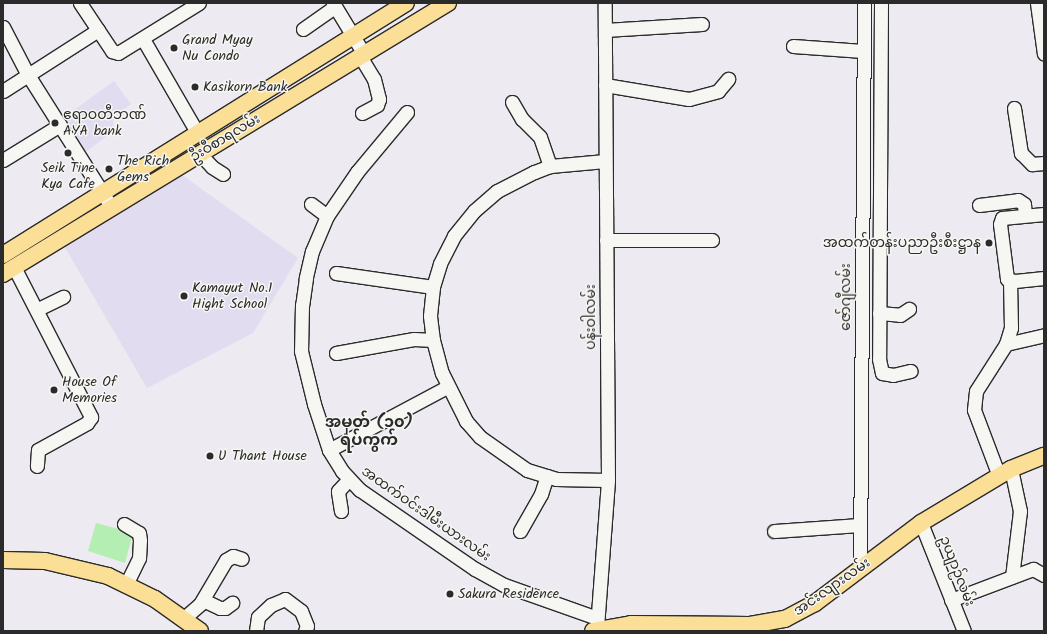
<!DOCTYPE html>
<html>
<head>
<meta charset="utf-8">
<style>
  body { margin:0 }
  #map { position:relative; width:1047px; height:634px; overflow:hidden; background:#edeaf1; font-family:Kalam,"Noto Sans Myanmar",sans-serif }
  div>[style] { position:absolute }
  [style*='--x'] { left:calc(var(--x)*1px); top:calc(var(--y)*1px); width:calc(var(--w)*1px); rotate:calc(var(--a)*1deg) }
  .built>* { inset:0; background:#e2dcf0 }
  .green>* { inset:0; background:#b5eeb2 }
  .roads { filter:drop-shadow(1px 0 #2b2b2b) drop-shadow(-1px 0 #2b2b2b) drop-shadow(0 1px #2b2b2b) drop-shadow(0 -1px #2b2b2b) }
  .minor>* { height:13px; margin:-6.5px; padding:0 6.5px; transform-origin:6.5px; border-radius:6.5px; background:#f6f6f2 }
  .major>* { height:16px; margin:-8px; padding:0 8px; transform-origin:8px; border-radius:8px; background:#fbdf96 }
  .dots>* { width:11px; height:11px; translate:-50% -50%; box-sizing:border-box; border:2px solid #f6f6f2; border-radius:50% }
  span { translate:-50% -50%; white-space:nowrap; text-align:center; line-height:1.15; -webkit-text-stroke:3px #f6f6f2; paint-order:stroke }
  .poi-label { font-size:14px; color:#2b2b2b }
  .left { translate:0 -50%; text-align:left }
  .right { translate:-100% -50%; text-align:right }
  .street-label { font-size:14px; color:#2b2b2b }
  .quarter-label { font-size:16px; color:#2b2b2b; font-weight:700 }
  .frame { position:absolute; inset:0; border:4px solid #2b2b2b; pointer-events:none }
</style>
</head>
<body>
<div id="map">
  <div class="built">
    <i style="clip-path:polygon(114px 81px,131px 104px,113px 117px,114px 131px,83px 154px,59px 121px)"></i>
    <i style="clip-path:polygon(178px 172px,298px 258px,253px 333px,147px 388px,63px 244px)"></i>
  </div>
  <div class="green">
    <i style="clip-path:polygon(96px 523px,133px 533px,125px 563px,88px 551px)"></i>
  </div>
  <div class="roads">
    <div class="minor">
      <i style="--x:80;--y:3;--w:58;--a:56.3"></i>
      <i style="--x:112;--y:51;--w:6;--a:18"></i>
      <i style="--x:118;--y:53;--w:95;--a:-31.7"></i>
      <i style="--x:333;--y:3;--w:60;--a:58.7"></i>
      <i style="--x:881;--y:3;--w:356;--a:90.3"></i>
      <i style="--x:879;--y:359;--w:14;--a:78"></i>
      <i style="--x:882;--y:373;--w:11;--a:10"></i>
      <i style="--x:893;--y:375;--w:18;--a:-13"></i>
      <i style="--x:1037;--y:3;--w:51;--a:82.2"></i>
      <i style="--x:3;--y:27;--w:54;--a:62.5"></i>
      <i style="--x:28;--y:75;--w:157;--a:57.7"></i>
      <i style="--x:303;--y:29;--w:39;--a:-35"></i>
      <i style="--x:605;--y:30;--w:97;--a:-3.5"></i>
      <i style="--x:143;--y:39;--w:108;--a:59.9"></i>
      <i style="--x:793;--y:46;--w:70;--a:4.1"></i>
      <i style="--x:360;--y:56;--w:27;--a:59"></i>
      <i style="--x:374;--y:79;--w:21;--a:76"></i>
      <i style="--x:379;--y:99;--w:6;--a:108"></i>
      <i style="--x:377;--y:105;--w:17;--a:152"></i>
      <i style="--x:605;--y:85;--w:85;--a:9.5"></i>
      <i style="--x:689;--y:99;--w:30;--a:-15"></i>
      <i style="--x:718;--y:91;--w:16;--a:-50"></i>
      <i style="--x:3;--y:91;--w:113;--a:-32.7"></i>
      <i style="--x:512;--y:102;--w:20;--a:60"></i>
      <i style="--x:522;--y:119;--w:25;--a:45"></i>
      <i style="--x:540;--y:137;--w:31;--a:71"></i>
      <i style="--x:1014;--y:108;--w:46;--a:81.2"></i>
      <i style="--x:1021;--y:153;--w:16;--a:45"></i>
      <i style="--x:1032;--y:164;--w:12;--a:-5"></i>
      <i style="--x:407;--y:112;--w:78;--a:129.8"></i>
      <i style="--x:357;--y:172;--w:53;--a:124.3"></i>
      <i style="--x:327;--y:216;--w:38;--a:113"></i>
      <i style="--x:312;--y:251;--w:28;--a:103"></i>
      <i style="--x:306;--y:278;--w:27;--a:98"></i>
      <i style="--x:302;--y:305;--w:46;--a:91.2"></i>
      <i style="--x:301;--y:351;--w:55;--a:76.2"></i>
      <i style="--x:314;--y:404;--w:48;--a:71.9"></i>
      <i style="--x:329;--y:450;--w:25;--a:58"></i>
      <i style="--x:342;--y:471;--w:26;--a:47"></i>
      <i style="--x:360;--y:490;--w:140;--a:34.5"></i>
      <i style="--x:475;--y:569;--w:33;--a:29"></i>
      <i style="--x:504;--y:585;--w:99;--a:19.5"></i>
      <i style="--x:200;--y:154;--w:18;--a:47"></i>
      <i style="--x:212;--y:167;--w:13;--a:32"></i>
      <i style="--x:3;--y:160;--w:67;--a:-31.6"></i>
      <i style="--x:605;--y:161;--w:55;--a:174.8"></i>
      <i style="--x:550;--y:166;--w:17;--a:159"></i>
      <i style="--x:534;--y:172;--w:42;--a:152.8"></i>
      <i style="--x:497;--y:191;--w:30;--a:139"></i>
      <i style="--x:474;--y:211;--w:32;--a:129"></i>
      <i style="--x:454;--y:236;--w:31;--a:117"></i>
      <i style="--x:440;--y:264;--w:24;--a:107"></i>
      <i style="--x:433;--y:287;--w:29;--a:96"></i>
      <i style="--x:430;--y:316;--w:24;--a:83"></i>
      <i style="--x:433;--y:340;--w:34;--a:75"></i>
      <i style="--x:442;--y:373;--w:54;--a:63.4"></i>
      <i style="--x:466;--y:421;--w:21;--a:49"></i>
      <i style="--x:480;--y:437;--w:57;--a:35.1"></i>
      <i style="--x:527;--y:470;--w:30;--a:17"></i>
      <i style="--x:556;--y:479;--w:52;--a:1.1"></i>
      <i style="--x:311;--y:204;--w:20;--a:37"></i>
      <i style="--x:979;--y:205;--w:39;--a:-7"></i>
      <i style="--x:1018;--y:200;--w:7;--a:34"></i>
      <i style="--x:1024;--y:204;--w:11;--a:85"></i>
      <i style="--x:1044;--y:214;--w:42;--a:174.6"></i>
      <i style="--x:1002;--y:218;--w:6;--a:108"></i>
      <i style="--x:1000;--y:224;--w:55;--a:82.7"></i>
      <i style="--x:1007;--y:279;--w:8;--a:14"></i>
      <i style="--x:1015;--y:281;--w:29;--a:-6"></i>
      <i style="--x:606;--y:240;--w:106;--a:0"></i>
      <i style="--x:14;--y:267;--w:169;--a:62.8"></i>
      <i style="--x:91;--y:417;--w:7;--a:124"></i>
      <i style="--x:87;--y:423;--w:56;--a:151.1"></i>
      <i style="--x:38;--y:450;--w:16;--a:94"></i>
      <i style="--x:336;--y:273;--w:98;--a:8.2"></i>
      <i style="--x:38;--y:309;--w:28;--a:-26"></i>
      <i style="--x:879;--y:313;--w:21;--a:5"></i>
      <i style="--x:900;--y:315;--w:11;--a:-34"></i>
      <i style="--x:1006;--y:344;--w:17;--a:-73"></i>
      <i style="--x:1011;--y:328;--w:47;--a:-91.2"></i>
      <i style="--x:336;--y:353;--w:79;--a:-10.2"></i>
      <i style="--x:414;--y:339;--w:19;--a:3"></i>
      <i style="--x:329;--y:450;--w:134;--a:-28.1"></i>
      <i style="--x:1011;--y:469;--w:43;--a:77.9"></i>
      <i style="--x:1020;--y:511;--w:66;--a:96.9"></i>
      <i style="--x:999;--y:476;--w:71;--a:-110.7"></i>
      <i style="--x:974;--y:410;--w:19;--a:-84"></i>
      <i style="--x:976;--y:391;--w:56;--a:-57.4"></i>
      <i style="--x:1006;--y:344;--w:39;--a:-13"></i>
      <i style="--x:341;--y:511;--w:20;--a:-99"></i>
      <i style="--x:338;--y:491;--w:16;--a:-47"></i>
      <i style="--x:921;--y:523;--w:116;--a:68.3"></i>
      <i style="--x:124;--y:524;--w:17;--a:31"></i>
      <i style="--x:139;--y:533;--w:7;--a:82"></i>
      <i style="--x:140;--y:540;--w:18;--a:93"></i>
      <i style="--x:139;--y:558;--w:28;--a:116"></i>
      <i style="--x:520;--y:531;--w:43;--a:-60.4"></i>
      <i style="--x:541;--y:494;--w:19;--a:-72"></i>
      <i style="--x:774;--y:531;--w:86;--a:-4"></i>
      <i style="--x:860;--y:568;--w:565;--a:-89.59"></i>
      <i style="--x:203;--y:600;--w:19;--a:25"></i>
      <i style="--x:220;--y:608;--w:5;--a:0"></i>
      <i style="--x:225;--y:608;--w:9;--a:-36"></i>
      <i style="--x:951;--y:600;--w:88;--a:-20.7"></i>
      <i style="--x:1033;--y:569;--w:13;--a:29"></i>
      <i style="--x:184;--y:618;--w:21;--a:-41"></i>
      <i style="--x:200;--y:604;--w:51;--a:-59.4"></i>
      <i style="--x:226;--y:560;--w:8;--a:-30"></i>
      <i style="--x:233;--y:556;--w:9;--a:18"></i>
      <i style="--x:597;--y:627;--w:147;--a:-85.7"></i>
      <i style="--x:608;--y:480;--w:477;--a:-90.4"></i>
      <i style="--x:256;--y:631;--w:14;--a:-82"></i>
      <i style="--x:258;--y:617;--w:18;--a:-43"></i>
      <i style="--x:271;--y:605;--w:15;--a:-23"></i>
      <i style="--x:285;--y:599;--w:20;--a:37"></i>
      <i style="--x:301;--y:611;--w:16;--a:68"></i>
      <i style="--x:307;--y:626;--w:5;--a:112"></i>
    </div>
    <div class="major">
      <i style="--x:3;--y:255;--w:475;--a:-32"></i>
      <i style="--x:3;--y:274;--w:521;--a:-31.34"></i>
      <i style="--x:3;--y:560;--w:42;--a:1.4"></i>
      <i style="--x:45;--y:561;--w:65;--a:13.4"></i>
      <i style="--x:108;--y:576;--w:52;--a:26.1"></i>
      <i style="--x:155;--y:599;--w:55;--a:35.4"></i>
      <i style="--x:593;--y:631;--w:39;--a:-10"></i>
      <i style="--x:631;--y:624;--w:119;--a:0.5"></i>
      <i style="--x:750;--y:625;--w:36;--a:-10"></i>
      <i style="--x:785;--y:619;--w:34;--a:-28"></i>
      <i style="--x:815;--y:603;--w:133;--a:-37"></i>
      <i style="--x:921;--y:523;--w:105;--a:-31"></i>
      <i style="--x:1011;--y:469;--w:35;--a:-22"></i>
    </div>
  </div>
  <div class="dots">
    <i style="left:174px;top:48px;background:#2b2b2b"></i>
    <i style="left:195px;top:87px;background:#2b2b2b"></i>
    <i style="left:55px;top:123px;background:#2b2b2b"></i>
    <i style="left:68px;top:153px;background:#2b2b2b"></i>
    <i style="left:109px;top:169px;background:#2b2b2b"></i>
    <i style="left:989px;top:243px;background:#2b2b2b"></i>
    <i style="left:184px;top:296px;background:#2b2b2b"></i>
    <i style="left:54px;top:390px;background:#2b2b2b"></i>
    <i style="left:210px;top:456px;background:#2b2b2b"></i>
    <i style="left:450px;top:594px;background:#2b2b2b"></i>
  </div>
  <div class="poi-label">
    <span class="left" style="left:182px;top:48px">Grand Myay<br>Nu Condo</span>
    <span class="left" style="left:203px;top:87px">Kasikorn Bank</span>
    <span class="left" style="left:63px;top:123px">ဧရာဝတီဘဏ်<br>AYA bank</span>
    <span class="left" style="left:117px;top:169px">The Rich<br>Gems</span>
    <span style="left:68px;top:176px">Seik Tine<br>Kya Cafe</span>
    <span class="right" style="left:981px;top:243px">အထက်တန်းပညာဦးစီးဋ္ဌာန</span>
    <span class="left" style="left:192px;top:296px">Kamayut No.1<br>Hight School</span>
    <span class="left" style="left:62px;top:390px">House Of<br>Memories</span>
    <span class="left" style="left:218px;top:456px">U Thant House</span>
    <span class="left" style="left:458px;top:594px">Sakura Residence</span>
  </div>
  <div class="street-label">
    <span style="left:225px;top:138px;rotate:-31deg">ဦးဝီစာရလမ်း</span>
    <span style="left:846px;top:297px;rotate:-90deg">ဇော်ဂျီလမ်း</span>
    <span style="left:591px;top:317px;rotate:-90deg">ပန်းဝါလမ်း</span>
    <span style="left:426px;top:514px;rotate:35deg">အထက်ဝင်းဒါမီးယားလမ်း</span>
    <span style="left:957px;top:571px;rotate:69deg">ဥယျာဉ်လမ်း</span>
    <span style="left:832px;top:587px;rotate:-35deg">အင်းလျားလမ်း</span>
  </div>
  <div class="quarter-label">
    <span style="left:369px;top:432px">အမှတ် (၁၀)<br>ရပ်ကွက်</span>
  </div>
  <div class="frame"></div>
</div>
</body>
</html>
